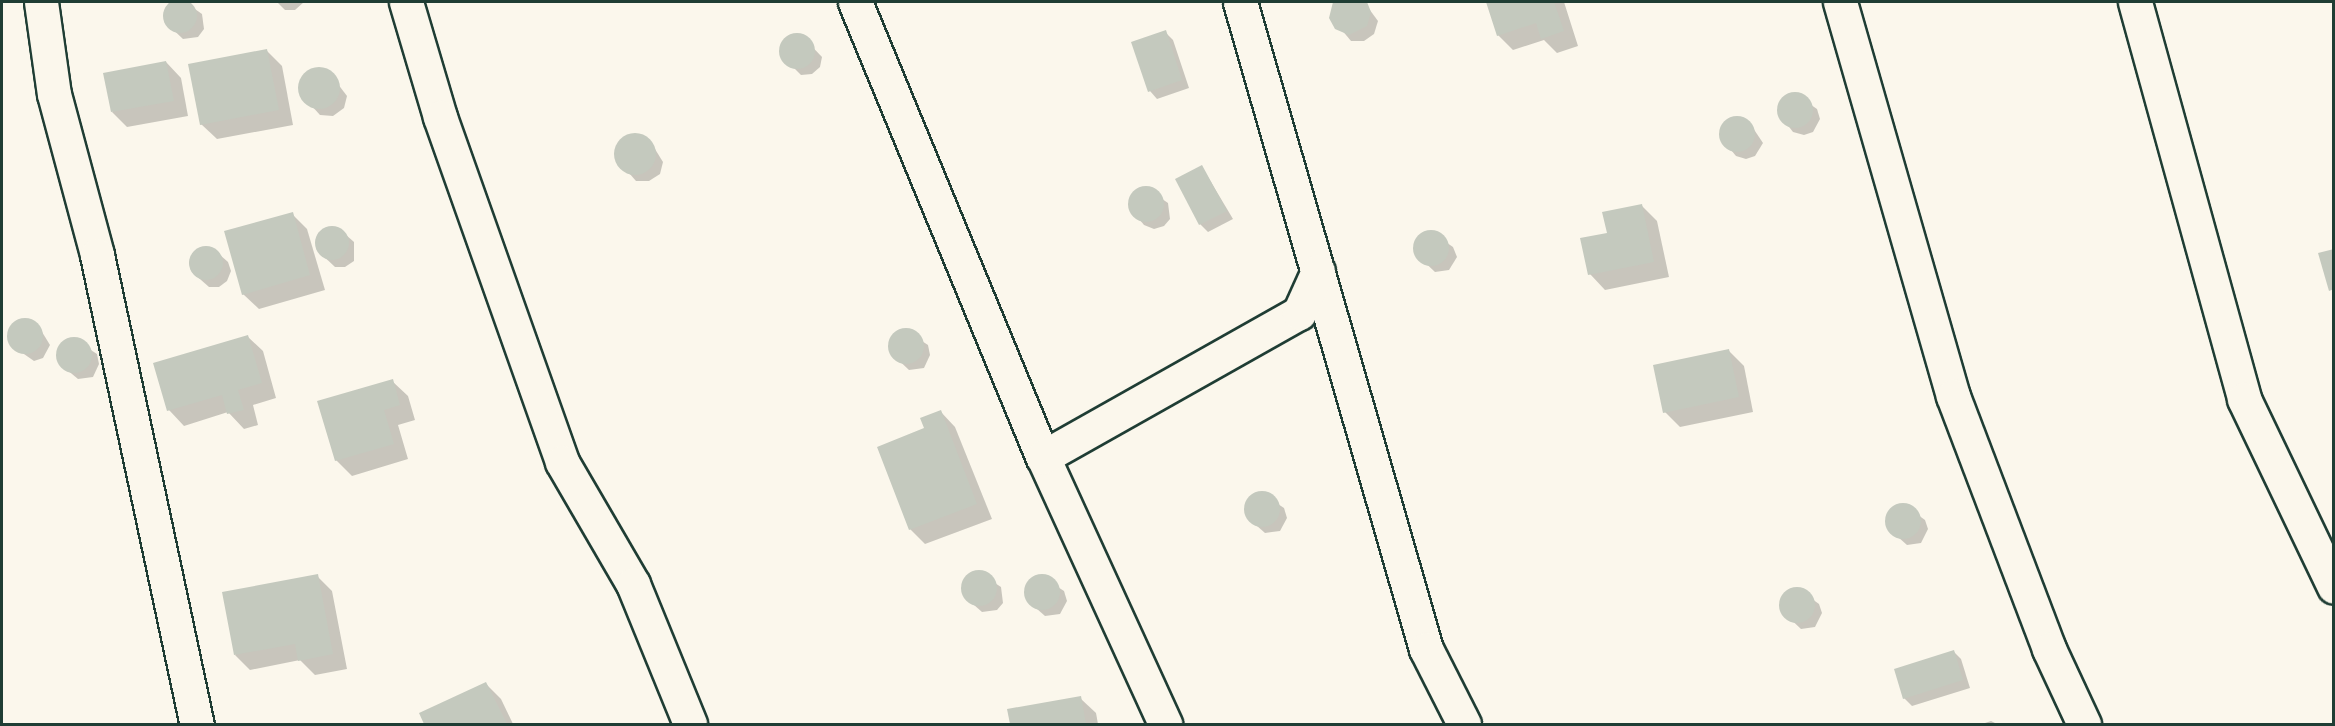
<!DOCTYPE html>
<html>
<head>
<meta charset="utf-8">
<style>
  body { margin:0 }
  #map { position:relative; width:2335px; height:726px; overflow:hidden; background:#fbf7ec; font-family:"Balsamiq Sans",sans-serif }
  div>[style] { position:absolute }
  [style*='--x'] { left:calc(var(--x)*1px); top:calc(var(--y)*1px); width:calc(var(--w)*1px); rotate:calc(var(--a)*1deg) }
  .shadow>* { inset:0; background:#0003 }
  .building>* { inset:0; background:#c4c9be }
  .round { border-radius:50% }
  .roads { filter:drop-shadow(2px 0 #1f3d34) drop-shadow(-2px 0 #1f3d34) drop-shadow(0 2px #1f3d34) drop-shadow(0 -2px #1f3d34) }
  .minor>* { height:33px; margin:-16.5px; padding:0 16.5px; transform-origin:16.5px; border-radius:16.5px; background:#fbf7ec }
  span { translate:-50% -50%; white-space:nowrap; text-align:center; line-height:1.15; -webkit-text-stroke:6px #fbf7ec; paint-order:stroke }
  .frame { position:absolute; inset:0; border:3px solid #1f3d34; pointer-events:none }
</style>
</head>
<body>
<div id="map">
  <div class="shadow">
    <i style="clip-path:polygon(185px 2px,202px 14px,204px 29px,198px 37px,183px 39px,166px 23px,164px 12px,169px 3px)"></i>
    <i style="clip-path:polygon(277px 2px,304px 2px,295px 10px,285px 10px)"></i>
    <i style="clip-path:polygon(1335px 2px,1364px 2px,1378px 21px,1374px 34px,1364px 41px,1351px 41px,1331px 17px)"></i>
    <i style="clip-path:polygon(1487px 2px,1564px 2px,1578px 46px,1557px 53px,1544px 40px,1513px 50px,1498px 35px)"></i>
    <i style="clip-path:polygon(1165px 32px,1173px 40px,1189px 88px,1157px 99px,1150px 91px)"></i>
    <i style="clip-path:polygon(792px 36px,802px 36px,822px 57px,820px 67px,812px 74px,801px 75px,781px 55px,781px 46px)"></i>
    <i style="clip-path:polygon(267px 51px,282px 66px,293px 125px,217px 139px,201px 124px)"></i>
    <i style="clip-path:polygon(166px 62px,181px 78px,188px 116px,127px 127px,112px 112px)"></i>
    <i style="clip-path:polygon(315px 69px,328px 71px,347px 96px,344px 108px,333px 116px,320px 115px,299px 92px,301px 80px)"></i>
    <i style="clip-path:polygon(1795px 94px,1817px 109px,1820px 119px,1813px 132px,1804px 135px,1793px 132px,1779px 114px,1784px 98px)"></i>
    <i style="clip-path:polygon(1737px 118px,1751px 125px,1763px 143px,1755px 156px,1746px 159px,1736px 156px,1721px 138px,1727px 122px)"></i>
    <i style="clip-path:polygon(631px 135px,650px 141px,663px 162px,660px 174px,649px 181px,636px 181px,615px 157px,620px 141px)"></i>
    <i style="clip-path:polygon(1202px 167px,1233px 219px,1208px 232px,1200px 224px)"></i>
    <i style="clip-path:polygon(1146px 188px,1168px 203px,1170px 219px,1164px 226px,1154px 229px,1144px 225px,1130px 208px,1135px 192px)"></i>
    <i style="clip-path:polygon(1642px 206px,1657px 221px,1669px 277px,1605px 290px,1590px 274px,1608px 234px)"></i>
    <i style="clip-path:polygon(292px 214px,307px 229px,325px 290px,259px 309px,243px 294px)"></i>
    <i style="clip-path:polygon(327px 227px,337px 227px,354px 242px,354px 261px,345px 267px,335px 267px,319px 252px,318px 233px)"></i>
    <i style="clip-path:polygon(1431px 232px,1453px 247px,1457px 257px,1449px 270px,1435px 272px,1418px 256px,1415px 246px,1421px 236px)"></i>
    <i style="clip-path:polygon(201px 247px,211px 247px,228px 262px,231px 271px,227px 281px,219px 287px,209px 287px,192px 272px,189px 263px,193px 253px)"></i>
    <i style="clip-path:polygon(24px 320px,39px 327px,50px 345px,43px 358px,34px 361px,11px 345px,9px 333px,14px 324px)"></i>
    <i style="clip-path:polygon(905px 330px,928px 345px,930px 355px,924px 368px,909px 370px,892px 354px,890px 343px,895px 333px)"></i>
    <i style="clip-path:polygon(247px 336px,263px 351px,276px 398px,253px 405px,258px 425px,244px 429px,228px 412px,184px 426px,169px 410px)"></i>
    <i style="clip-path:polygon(74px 339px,97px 354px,99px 364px,93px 377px,78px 379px,60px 364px,58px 353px,64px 343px)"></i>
    <i style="clip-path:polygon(1729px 351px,1744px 366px,1753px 412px,1680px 427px,1665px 412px)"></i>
    <i style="clip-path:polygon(392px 381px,408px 396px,415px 420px,398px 425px,408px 459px,352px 476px,336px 460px)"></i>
    <i style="clip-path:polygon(940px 411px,955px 427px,992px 519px,925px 544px,910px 529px,926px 429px)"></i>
    <i style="clip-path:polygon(1261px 493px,1284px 508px,1287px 518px,1280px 531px,1265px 533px,1248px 518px,1246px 507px,1251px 497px)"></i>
    <i style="clip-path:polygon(1903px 504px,1925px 520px,1928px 529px,1921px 543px,1907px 545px,1889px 529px,1887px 519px,1892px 509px)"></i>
    <i style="clip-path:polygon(978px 572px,1001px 587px,1003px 603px,997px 610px,982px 612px,965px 597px,963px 586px,968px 576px)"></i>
    <i style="clip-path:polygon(317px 576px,332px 591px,347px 669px,315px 675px,300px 660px,250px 670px,235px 655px)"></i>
    <i style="clip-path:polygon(1041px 576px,1064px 591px,1067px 601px,1060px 614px,1045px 616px,1028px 601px,1025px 590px,1031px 581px)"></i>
    <i style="clip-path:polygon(1797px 588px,1819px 604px,1822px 613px,1815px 627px,1801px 629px,1784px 613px,1781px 602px,1786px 592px)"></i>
    <i style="clip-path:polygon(1953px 651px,1961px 659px,1970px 688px,1912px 706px,1904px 698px)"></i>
    <i style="clip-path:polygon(486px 684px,501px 699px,513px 724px,426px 724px,421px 714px)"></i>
    <i style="clip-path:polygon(1080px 698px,1096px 713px,1098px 724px,1012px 724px,1009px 710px)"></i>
    <i style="clip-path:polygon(1991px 721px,1997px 724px,1982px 724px)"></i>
  </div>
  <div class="building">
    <i class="round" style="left:163px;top:-1px;width:34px;height:34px"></i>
    <i style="clip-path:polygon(1333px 2px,1367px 2px,1371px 12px,1367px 26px,1349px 35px,1335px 29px,1329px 18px)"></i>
    <i style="clip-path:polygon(1486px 2px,1554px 2px,1564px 31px,1541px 39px,1536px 23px,1497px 36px)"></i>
    <i style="clip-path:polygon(1166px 30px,1182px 80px,1148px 92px,1131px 42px)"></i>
    <i class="round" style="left:779px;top:33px;width:36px;height:36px"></i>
    <i style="clip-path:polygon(267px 49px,279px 110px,200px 125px,188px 64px)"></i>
    <i style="clip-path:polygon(166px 61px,174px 101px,111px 112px,103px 73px)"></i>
    <i class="round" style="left:298px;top:67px;width:42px;height:42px"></i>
    <i class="round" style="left:1777px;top:92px;width:36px;height:36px"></i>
    <i class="round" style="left:1719px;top:116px;width:36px;height:36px"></i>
    <i class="round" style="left:614px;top:133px;width:42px;height:42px"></i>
    <i style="clip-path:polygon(1202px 165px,1227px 211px,1199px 225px,1175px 179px)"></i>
    <i class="round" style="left:1128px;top:186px;width:36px;height:36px"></i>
    <i style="clip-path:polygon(1642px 204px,1654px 262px,1588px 275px,1580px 238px,1607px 233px,1602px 212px)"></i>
    <i style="clip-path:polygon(293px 212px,310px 275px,242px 295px,224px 231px)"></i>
    <i class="round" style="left:315px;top:226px;width:34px;height:34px"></i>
    <i class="round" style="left:1413px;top:230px;width:36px;height:36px"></i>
    <i class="round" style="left:189px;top:246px;width:34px;height:34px"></i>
    <i style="clip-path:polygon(2334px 249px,2334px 289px,2329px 291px,2318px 253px)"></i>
    <i class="round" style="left:7px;top:318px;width:36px;height:36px"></i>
    <i class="round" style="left:888px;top:328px;width:36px;height:36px"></i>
    <i style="clip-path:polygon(248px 335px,262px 383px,238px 390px,244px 410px,227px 414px,222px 395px,167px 411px,153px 363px)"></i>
    <i class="round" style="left:56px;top:337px;width:36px;height:36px"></i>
    <i style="clip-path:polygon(1729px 349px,1739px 397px,1663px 413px,1653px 365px)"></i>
    <i style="clip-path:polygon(393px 379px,400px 405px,384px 410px,394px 444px,335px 461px,317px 401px)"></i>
    <i style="clip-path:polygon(941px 410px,977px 504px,909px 530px,877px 447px,924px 428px,920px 418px)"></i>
    <i class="round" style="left:1244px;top:491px;width:36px;height:36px"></i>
    <i class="round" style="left:1885px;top:503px;width:36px;height:36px"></i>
    <i class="round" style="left:961px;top:570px;width:36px;height:36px"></i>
    <i style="clip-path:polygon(318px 574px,333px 654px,298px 661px,295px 644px,234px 655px,222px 592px)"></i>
    <i class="round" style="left:1024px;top:574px;width:36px;height:36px"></i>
    <i class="round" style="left:1779px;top:587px;width:36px;height:36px"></i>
    <i style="clip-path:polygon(1954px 650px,1963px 680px,1903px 699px,1894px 669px)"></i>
    <i style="clip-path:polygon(486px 682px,507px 724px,424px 724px,419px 713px)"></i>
    <i style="clip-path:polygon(1081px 696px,1086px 724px,1010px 724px,1007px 709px)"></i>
  </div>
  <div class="roads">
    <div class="minor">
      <i style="--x:41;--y:2;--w:93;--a:82"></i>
      <i style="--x:54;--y:94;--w:167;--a:75"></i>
      <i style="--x:97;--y:255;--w:480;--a:78"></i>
      <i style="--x:406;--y:2;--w:120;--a:73.5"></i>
      <i style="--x:440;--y:117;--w:366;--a:70.5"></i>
      <i style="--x:562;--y:462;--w:141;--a:59.8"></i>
      <i style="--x:633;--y:584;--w:151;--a:67.8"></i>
      <i style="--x:855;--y:2;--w:492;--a:67.6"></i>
      <i style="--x:1043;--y:457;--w:294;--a:65.4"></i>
      <i style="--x:1240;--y:2;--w:673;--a:73.96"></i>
      <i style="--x:1426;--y:649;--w:84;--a:63.1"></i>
      <i style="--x:1840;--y:2;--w:410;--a:74"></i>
      <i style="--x:1953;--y:396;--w:271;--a:69.2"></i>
      <i style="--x:2049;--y:649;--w:83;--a:65"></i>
      <i style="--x:2135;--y:2;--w:412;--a:74.6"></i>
      <i style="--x:2244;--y:399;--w:208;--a:64.4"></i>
      <i style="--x:1043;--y:457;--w:294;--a:-29.4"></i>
      <i style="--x:1299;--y:313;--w:46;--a:-65.7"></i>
    </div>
  </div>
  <div class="frame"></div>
</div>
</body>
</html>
